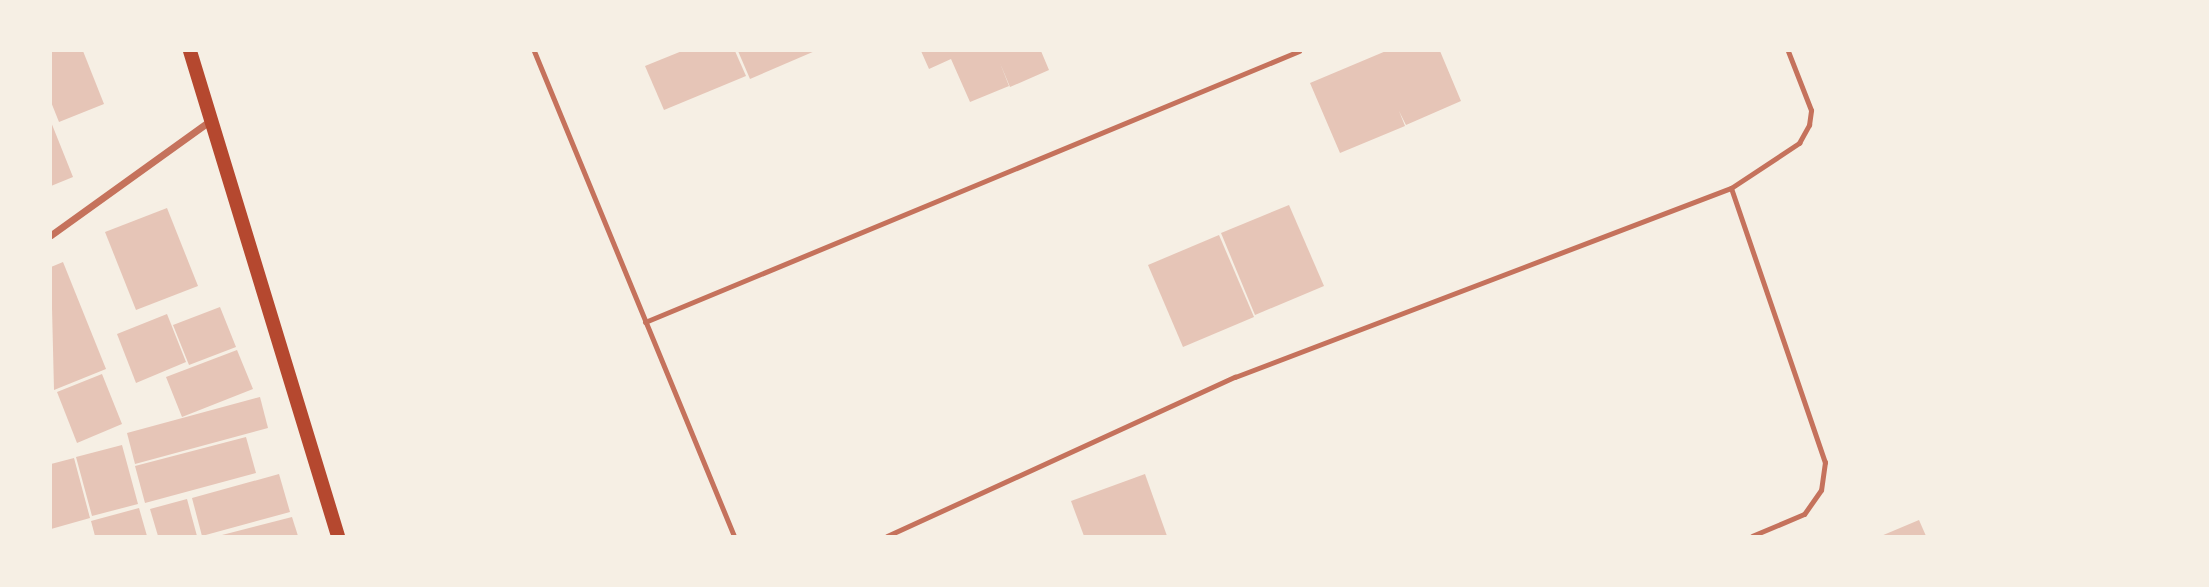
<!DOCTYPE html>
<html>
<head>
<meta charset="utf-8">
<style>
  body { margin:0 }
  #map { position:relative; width:2209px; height:587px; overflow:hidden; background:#f6efe4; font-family:Karla,sans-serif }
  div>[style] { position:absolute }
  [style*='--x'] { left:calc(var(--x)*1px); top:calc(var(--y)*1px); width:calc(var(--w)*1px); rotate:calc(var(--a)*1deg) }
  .building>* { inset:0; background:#e6c5b7 }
  .service>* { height:5px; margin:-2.5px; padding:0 2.5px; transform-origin:2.5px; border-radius:2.5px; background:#c5725c }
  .minor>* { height:7px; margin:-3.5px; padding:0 3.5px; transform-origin:3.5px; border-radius:3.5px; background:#c5725c }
  .secondary>* { height:14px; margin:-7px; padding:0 7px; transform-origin:7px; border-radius:7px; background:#b5482f }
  span { translate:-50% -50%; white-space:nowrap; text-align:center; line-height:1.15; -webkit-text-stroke:7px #f6efe4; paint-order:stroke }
  .frame { position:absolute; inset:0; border:52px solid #f6efe4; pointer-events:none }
</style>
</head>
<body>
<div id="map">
  <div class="building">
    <i style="clip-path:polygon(51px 51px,83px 51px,104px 104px,59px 122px,51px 102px)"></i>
    <i style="clip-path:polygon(682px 51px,735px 51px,746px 76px,664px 110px,645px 66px)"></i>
    <i style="clip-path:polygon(738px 51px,815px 51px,750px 79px)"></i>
    <i style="clip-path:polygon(921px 51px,1041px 51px,1049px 70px,1010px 87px,1000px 63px,1009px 86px,970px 102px,951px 59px,929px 69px)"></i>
    <i style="clip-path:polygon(1386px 51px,1440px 51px,1461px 101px,1406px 125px,1399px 111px,1405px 126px,1340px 153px,1310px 83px)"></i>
    <i style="clip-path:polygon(51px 122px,73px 177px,51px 186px)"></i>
    <i style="clip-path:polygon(1289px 205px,1324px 286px,1255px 315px,1221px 233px)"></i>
    <i style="clip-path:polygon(167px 208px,198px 286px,136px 310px,105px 232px)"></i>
    <i style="clip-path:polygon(1219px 235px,1254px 317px,1183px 347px,1148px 265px)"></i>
    <i style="clip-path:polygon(63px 262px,106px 369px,54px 390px,51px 267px)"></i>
    <i style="clip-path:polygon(220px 307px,236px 347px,189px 365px,173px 325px)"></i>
    <i style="clip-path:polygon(167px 314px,186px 362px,136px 383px,117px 334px)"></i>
    <i style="clip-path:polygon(237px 350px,253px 389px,182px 417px,166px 377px)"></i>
    <i style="clip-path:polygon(102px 374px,122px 424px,77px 443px,57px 392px)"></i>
    <i style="clip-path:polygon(260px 397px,268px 428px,135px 464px,127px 433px)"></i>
    <i style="clip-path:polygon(246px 437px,256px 473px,145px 503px,135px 466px)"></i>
    <i style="clip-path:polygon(122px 445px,138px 504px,92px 516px,76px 457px)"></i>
    <i style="clip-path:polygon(74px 458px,90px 518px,51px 529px,51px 464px)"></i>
    <i style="clip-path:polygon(279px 474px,290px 512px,202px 536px,192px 498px)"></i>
    <i style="clip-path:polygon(1145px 474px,1167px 536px,1084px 536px,1071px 501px)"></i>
    <i style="clip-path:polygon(187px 499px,197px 536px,158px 536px,150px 509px)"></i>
    <i style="clip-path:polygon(139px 508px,147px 536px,95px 536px,91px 521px)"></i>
    <i style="clip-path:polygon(292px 517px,298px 536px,222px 536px,222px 535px)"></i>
    <i style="clip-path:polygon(1919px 520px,1926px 536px,1881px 536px)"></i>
  </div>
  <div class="service">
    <i style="--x:534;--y:51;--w:525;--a:67.59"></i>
    <i style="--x:1731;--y:188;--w:290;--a:71.1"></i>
    <i style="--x:1825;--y:462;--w:28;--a:98"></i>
    <i style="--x:1821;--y:490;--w:29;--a:125"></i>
    <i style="--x:1804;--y:514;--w:56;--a:157.1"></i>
    <i style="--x:645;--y:322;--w:708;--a:-22.51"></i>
    <i style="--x:887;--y:536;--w:383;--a:-24.6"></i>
    <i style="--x:1235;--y:377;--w:531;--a:-20.86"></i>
    <i style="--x:1731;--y:188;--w:82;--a:-33.5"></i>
    <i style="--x:1799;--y:143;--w:21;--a:-61"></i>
    <i style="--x:1809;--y:125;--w:15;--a:-82"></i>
    <i style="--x:1811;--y:110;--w:63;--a:-111.3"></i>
  </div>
  <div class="minor">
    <i style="--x:51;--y:235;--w:193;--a:-35.7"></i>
  </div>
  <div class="secondary">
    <i style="--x:190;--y:51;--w:507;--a:73.03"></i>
  </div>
  <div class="frame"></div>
</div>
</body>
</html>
